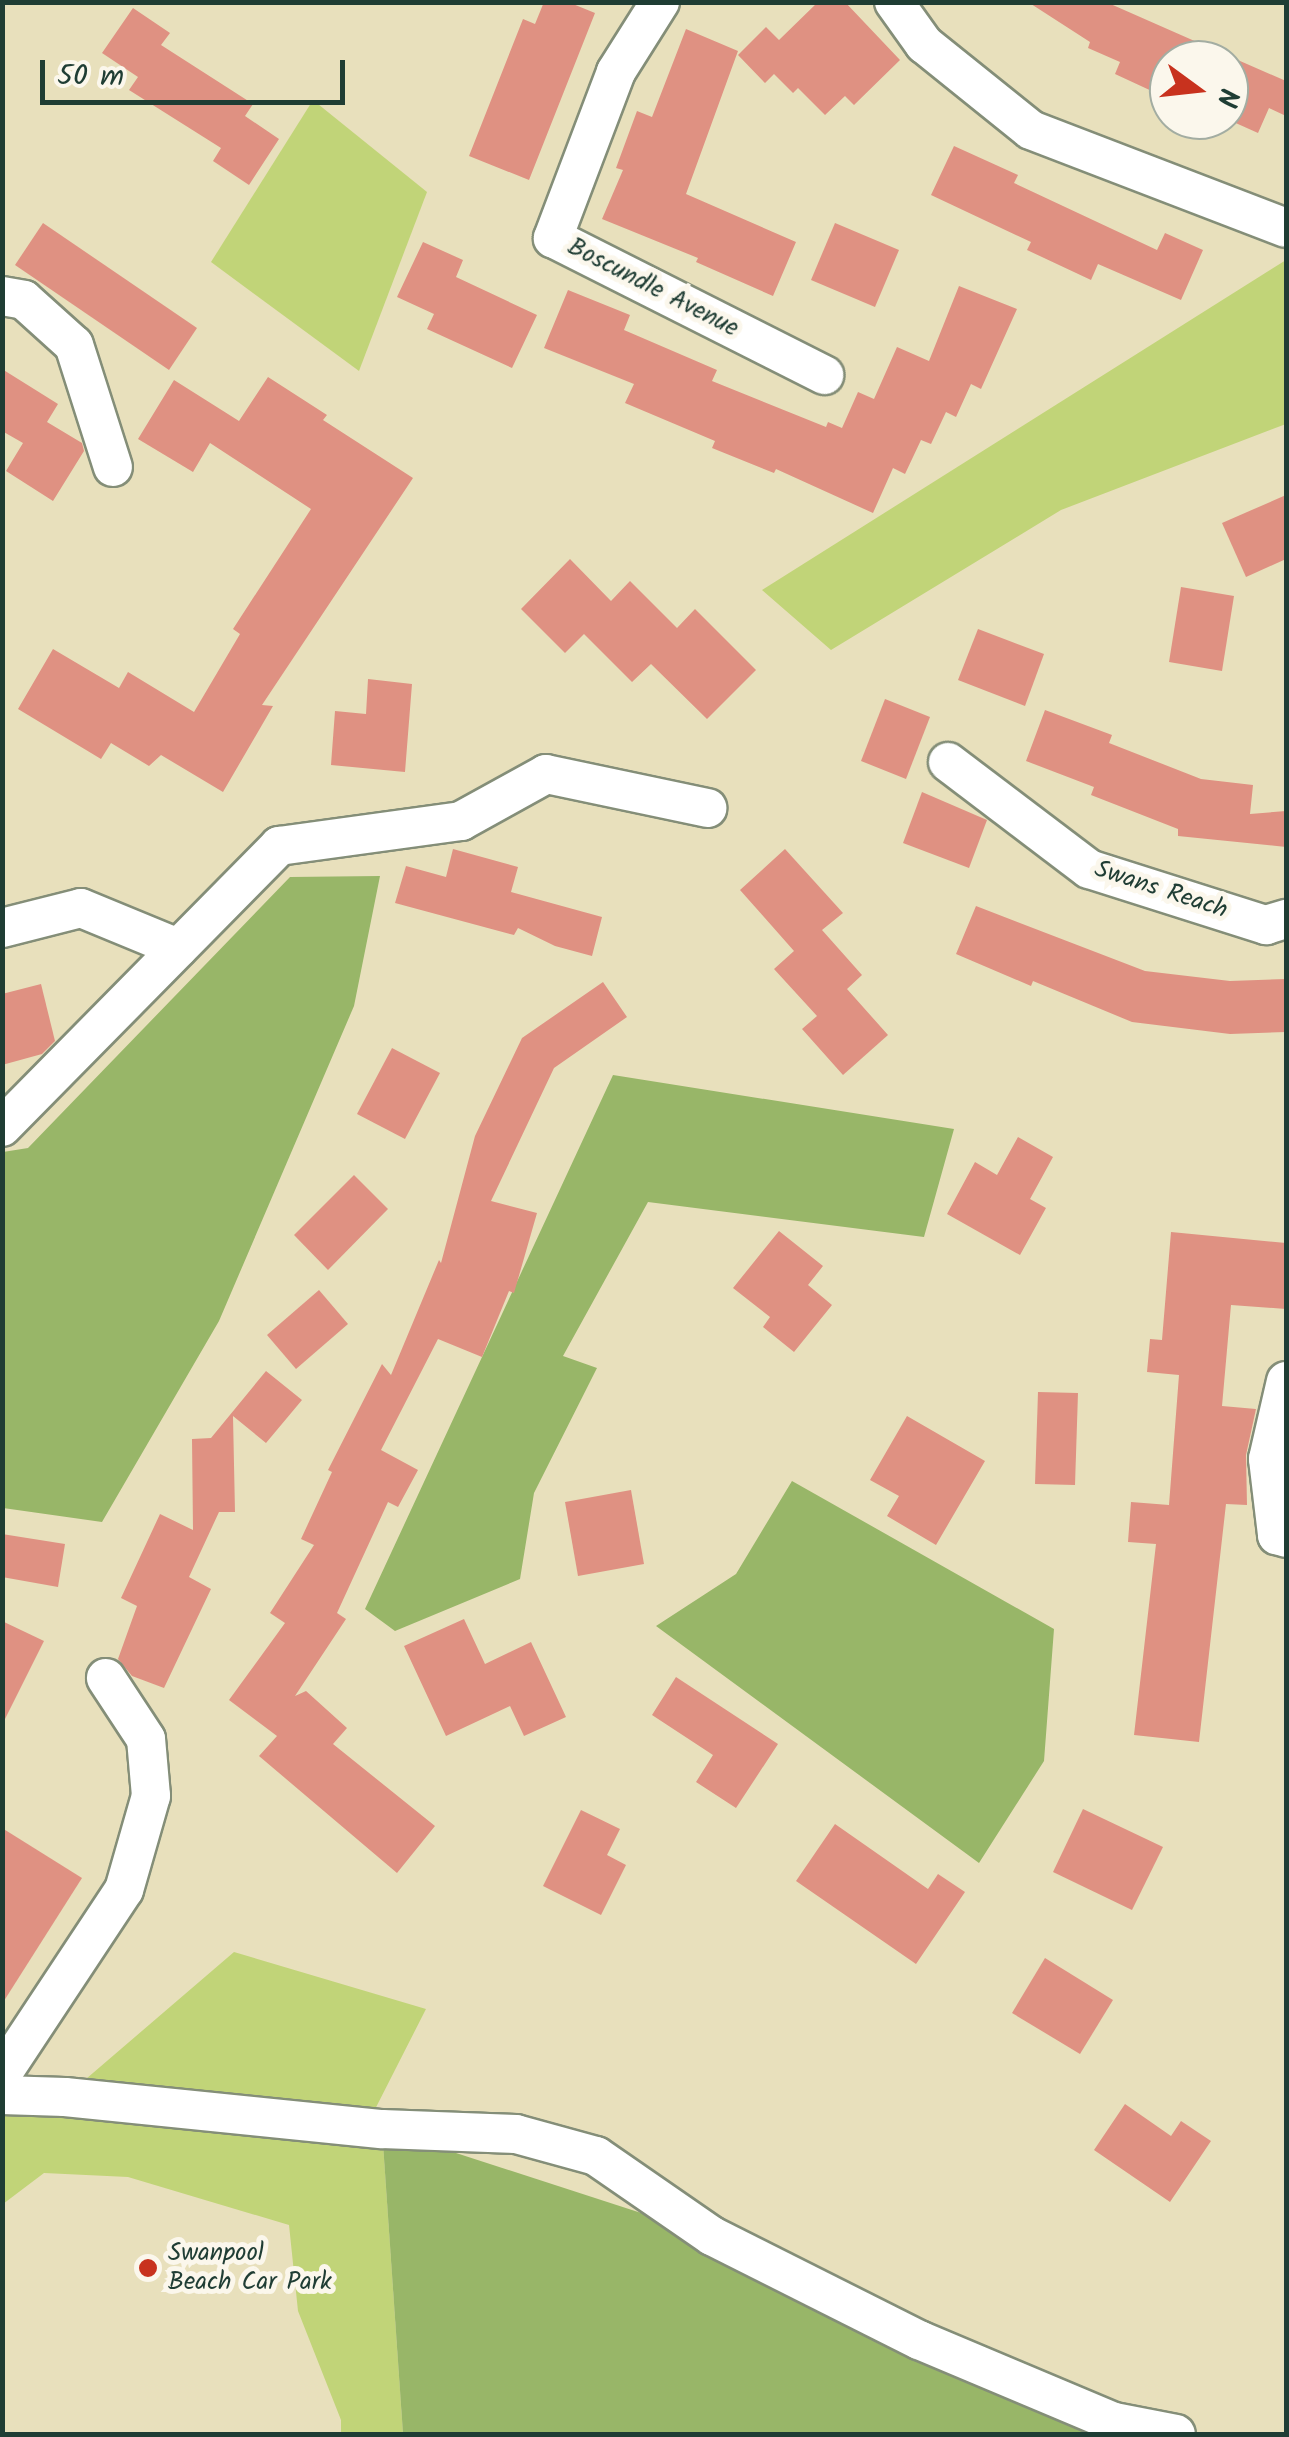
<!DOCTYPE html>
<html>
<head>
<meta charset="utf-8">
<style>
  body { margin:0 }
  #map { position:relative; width:1289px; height:2437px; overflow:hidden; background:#e8e0bc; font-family:Kalam,sans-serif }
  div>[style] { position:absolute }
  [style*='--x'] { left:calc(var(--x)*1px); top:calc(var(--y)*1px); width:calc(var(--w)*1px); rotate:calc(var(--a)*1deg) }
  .green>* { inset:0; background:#c1d478 }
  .forest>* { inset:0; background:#98b668 }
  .building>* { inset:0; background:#df9182 }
  .roads { filter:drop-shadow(2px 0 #848e78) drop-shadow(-2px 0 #848e78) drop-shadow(0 2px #848e78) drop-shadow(0 -2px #848e78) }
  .street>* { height:38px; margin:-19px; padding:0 19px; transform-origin:19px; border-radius:19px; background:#fff }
  .dots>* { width:28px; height:28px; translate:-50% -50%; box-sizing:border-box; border:5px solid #fbf7ec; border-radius:50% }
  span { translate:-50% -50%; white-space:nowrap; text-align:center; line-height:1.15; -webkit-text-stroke:10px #fbf7ec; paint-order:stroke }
  .street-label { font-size:25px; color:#1f3d34 }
  .poi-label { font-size:25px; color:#1f3d34 }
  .left { translate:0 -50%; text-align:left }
  .frame { position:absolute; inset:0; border:5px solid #1f3d34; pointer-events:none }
  .north { position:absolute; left:1149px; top:40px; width:100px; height:100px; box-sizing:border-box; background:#fbf7ec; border:2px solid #a3ada2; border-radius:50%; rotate:105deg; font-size:28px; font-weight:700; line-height:40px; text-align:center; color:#1f3d34 }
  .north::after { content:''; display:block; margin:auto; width:35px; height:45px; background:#c8321e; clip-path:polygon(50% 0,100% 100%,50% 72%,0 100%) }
  .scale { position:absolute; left:40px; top:60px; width:305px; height:45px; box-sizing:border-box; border:5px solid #1f3d34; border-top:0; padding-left:12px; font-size:30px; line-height:35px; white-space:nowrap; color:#1f3d34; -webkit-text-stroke:8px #fbf7ec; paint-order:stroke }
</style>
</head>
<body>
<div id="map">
  <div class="green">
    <i style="clip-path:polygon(313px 100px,427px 192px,359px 371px,211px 262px)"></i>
    <i style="clip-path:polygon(1286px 260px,1286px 424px,1061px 510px,831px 650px,762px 590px)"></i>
    <i style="clip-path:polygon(234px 1952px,426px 2009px,366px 2127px,382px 2129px,403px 2434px,341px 2434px,341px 2420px,298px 2311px,289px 2225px,128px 2177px,44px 2173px,3px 2204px,3px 2095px,65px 2097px)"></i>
  </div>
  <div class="forest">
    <i style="clip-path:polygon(380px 876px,354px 1006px,219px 1321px,102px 1522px,3px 1508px,3px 1152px,28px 1148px,290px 877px)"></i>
    <i style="clip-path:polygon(613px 1075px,954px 1129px,924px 1237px,648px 1202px,563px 1356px,597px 1368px,534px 1493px,520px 1579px,395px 1631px,365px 1609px)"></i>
    <i style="clip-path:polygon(792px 1481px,1054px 1629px,1044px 1761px,979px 1863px,656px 1626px,736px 1574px)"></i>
    <i style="clip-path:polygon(382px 2129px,712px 2236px,1176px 2434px,403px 2434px)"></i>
  </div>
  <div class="building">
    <i style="clip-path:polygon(544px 2px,568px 2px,595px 13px,529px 180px,469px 156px,523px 19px,535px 24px)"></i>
    <i style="clip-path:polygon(818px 2px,845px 2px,900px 60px,854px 105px,845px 96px,825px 115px,798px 88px,793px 93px,774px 74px,765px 83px,738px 55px,766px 27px,779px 40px)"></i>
    <i style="clip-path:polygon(1028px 2px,1106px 2px,1215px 50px,1286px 81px,1286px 116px,1269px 108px,1258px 133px,1229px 120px,1229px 60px,1169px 60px,1169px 99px,1115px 74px,1120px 62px,1088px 48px,1090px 42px)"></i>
    <i style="clip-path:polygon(133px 8px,170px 33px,161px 45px,253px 104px,245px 116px,279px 139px,249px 185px,213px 161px,221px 148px,129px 90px,138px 77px,102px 53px)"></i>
    <i style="clip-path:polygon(686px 29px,738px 51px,686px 194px,796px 242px,773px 296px,696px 262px,698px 258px,602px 219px,623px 170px,616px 168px,637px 111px,652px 117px)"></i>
    <i style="clip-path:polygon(954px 146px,1018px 175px,1014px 183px,1157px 250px,1165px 233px,1203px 250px,1181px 300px,1098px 264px,1091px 280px,1027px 250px,1031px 242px,931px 195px)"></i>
    <i style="clip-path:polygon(43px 223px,197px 328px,169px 370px,15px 265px)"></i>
    <i style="clip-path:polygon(835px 223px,899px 250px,875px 307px,811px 280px)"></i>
    <i style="clip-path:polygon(423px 242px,463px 260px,456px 277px,537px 315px,512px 368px,427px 329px,434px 314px,397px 297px)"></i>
    <i style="clip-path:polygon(959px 286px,1017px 309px,981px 389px,971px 384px,956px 417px,946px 412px,931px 444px,921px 440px,905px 474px,893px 468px,873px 513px,776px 469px,774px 473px,712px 448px,715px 441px,625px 403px,634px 384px,544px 348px,568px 290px,630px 315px,624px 330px,717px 370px,712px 381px,826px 427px,828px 422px,842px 428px,858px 392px,874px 399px,897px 347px,929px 361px)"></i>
    <i style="clip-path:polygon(2px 369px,58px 404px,47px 422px,82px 443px,84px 451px,53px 501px,6px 471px,23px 443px,2px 431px)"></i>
    <i style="clip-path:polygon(268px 377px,327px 415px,323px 420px,413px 478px,262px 705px,273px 706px,223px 792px,161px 755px,149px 766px,111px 743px,101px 759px,18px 709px,53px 649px,119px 688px,128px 672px,194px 712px,240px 634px,233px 629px,311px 509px,210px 443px,193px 472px,138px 439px,174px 380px,239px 421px)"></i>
    <i style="clip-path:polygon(1286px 495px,1286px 559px,1246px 577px,1222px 523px)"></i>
    <i style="clip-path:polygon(570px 559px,611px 601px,630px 581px,677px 628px,695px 609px,756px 670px,707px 719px,651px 664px,632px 682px,584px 634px,565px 653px,521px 609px)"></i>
    <i style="clip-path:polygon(1181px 587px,1234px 596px,1222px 671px,1169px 662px)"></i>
    <i style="clip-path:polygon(978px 629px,1044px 654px,1025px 706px,958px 680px)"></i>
    <i style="clip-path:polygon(368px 679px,412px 684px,405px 772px,331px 765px,335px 711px,366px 714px)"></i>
    <i style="clip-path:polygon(885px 699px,930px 717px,906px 779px,861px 761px)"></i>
    <i style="clip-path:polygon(1045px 710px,1112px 735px,1109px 743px,1201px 779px,1253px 785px,1250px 814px,1286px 811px,1286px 847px,1178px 836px,1178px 829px,1091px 795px,1094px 787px,1026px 761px)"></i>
    <i style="clip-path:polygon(922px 792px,987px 820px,969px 868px,903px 843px)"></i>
    <i style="clip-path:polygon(453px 849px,518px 867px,511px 892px,602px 917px,592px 956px,555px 946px,518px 928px,514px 935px,395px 903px,406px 866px,446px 877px)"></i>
    <i style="clip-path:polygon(785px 849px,843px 913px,822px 930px,862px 975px,847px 989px,888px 1035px,843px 1075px,802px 1029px,817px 1016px,774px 969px,794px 951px,740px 890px)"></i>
    <i style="clip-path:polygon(976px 906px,1145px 971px,1230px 981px,1286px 979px,1286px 1032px,1230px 1034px,1132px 1022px,1033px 981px,1031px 986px,956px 954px)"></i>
    <i style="clip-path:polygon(603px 982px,627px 1017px,554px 1068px,491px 1201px,537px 1213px,514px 1293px,509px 1291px,482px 1357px,438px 1339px,381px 1450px,418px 1470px,398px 1507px,388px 1502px,337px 1613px,346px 1619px,295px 1696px,306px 1691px,347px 1728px,333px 1744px,435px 1826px,397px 1873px,259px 1756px,277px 1736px,229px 1700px,285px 1623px,270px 1613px,314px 1545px,301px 1539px,332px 1472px,328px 1470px,382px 1364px,391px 1375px,439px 1260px,441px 1263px,475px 1136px,522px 1038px)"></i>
    <i style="clip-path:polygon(41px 984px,55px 1041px,42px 1054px,2px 1065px,2px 994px)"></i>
    <i style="clip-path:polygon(392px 1048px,440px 1073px,405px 1139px,357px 1114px)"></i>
    <i style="clip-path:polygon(1018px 1137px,1053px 1157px,1030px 1199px,1046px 1208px,1020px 1255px,947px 1214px,975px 1162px,997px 1175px)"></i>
    <i style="clip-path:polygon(354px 1175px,388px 1209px,328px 1270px,294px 1235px)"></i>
    <i style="clip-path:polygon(779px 1231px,823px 1266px,808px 1285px,832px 1305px,794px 1352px,763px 1327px,770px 1317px,733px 1288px)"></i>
    <i style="clip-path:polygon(1171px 1232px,1286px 1243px,1286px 1309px,1231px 1305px,1222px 1406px,1256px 1409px,1246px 1455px,1247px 1505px,1226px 1504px,1199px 1742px,1134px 1735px,1156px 1544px,1128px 1542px,1131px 1502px,1169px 1505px,1179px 1375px,1147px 1372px,1150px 1339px,1162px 1340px)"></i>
    <i style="clip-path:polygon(319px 1290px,348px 1324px,296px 1369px,267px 1335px)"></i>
    <i style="clip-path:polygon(266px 1371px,302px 1400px,266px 1443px,233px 1416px,235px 1512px,219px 1512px,189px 1577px,211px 1589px,164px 1688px,132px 1676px,118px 1659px,137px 1606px,121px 1598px,160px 1514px,193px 1530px,192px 1439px,211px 1438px)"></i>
    <i style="clip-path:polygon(1038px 1392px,1078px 1393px,1075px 1485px,1035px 1484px)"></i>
    <i style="clip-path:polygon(907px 1416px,985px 1461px,936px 1545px,887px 1516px,899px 1496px,870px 1480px)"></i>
    <i style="clip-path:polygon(631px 1490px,644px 1564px,578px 1576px,565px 1502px)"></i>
    <i style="clip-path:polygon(2px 1534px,65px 1544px,58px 1587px,2px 1577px)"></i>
    <i style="clip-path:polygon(464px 1619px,485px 1664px,531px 1642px,566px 1717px,524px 1736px,510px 1706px,446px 1736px,404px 1646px)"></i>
    <i style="clip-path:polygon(2px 1621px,44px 1641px,2px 1725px)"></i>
    <i style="clip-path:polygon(676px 1677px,778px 1744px,736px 1808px,696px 1782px,713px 1755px,652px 1715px)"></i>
    <i style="clip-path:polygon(1083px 1809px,1163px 1847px,1132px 1910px,1053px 1872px)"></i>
    <i style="clip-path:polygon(581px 1810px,620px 1829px,607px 1855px,626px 1865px,601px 1915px,543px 1886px)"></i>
    <i style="clip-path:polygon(835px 1824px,928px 1889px,938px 1874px,965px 1892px,916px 1964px,796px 1881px)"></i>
    <i style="clip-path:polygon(2px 1828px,82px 1878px,2px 2004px)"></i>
    <i style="clip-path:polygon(1045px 1958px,1113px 2000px,1080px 2054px,1012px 2013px)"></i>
    <i style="clip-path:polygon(1125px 2104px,1171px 2136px,1181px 2121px,1211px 2141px,1170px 2202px,1094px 2150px)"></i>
  </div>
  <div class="roads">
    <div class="street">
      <i style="--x:660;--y:2;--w:83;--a:122.2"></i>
      <i style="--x:616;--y:72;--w:178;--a:110.8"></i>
      <i style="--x:553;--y:238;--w:304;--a:26.8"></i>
      <i style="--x:894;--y:2;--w:52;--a:54.5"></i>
      <i style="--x:924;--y:44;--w:137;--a:38.8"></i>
      <i style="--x:1031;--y:130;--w:273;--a:21"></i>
      <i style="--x:2;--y:296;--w:22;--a:10"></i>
      <i style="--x:24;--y:300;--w:67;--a:42"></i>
      <i style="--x:74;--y:345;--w:128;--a:72.3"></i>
      <i style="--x:948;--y:762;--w:177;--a:37.2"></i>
      <i style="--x:1089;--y:869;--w:186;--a:17.6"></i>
      <i style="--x:1266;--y:925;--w:21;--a:-17"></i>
      <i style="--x:2;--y:928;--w:81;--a:-14.2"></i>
      <i style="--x:81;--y:908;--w:105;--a:22.4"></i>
      <i style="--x:2;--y:1127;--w:395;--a:-45.4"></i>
      <i style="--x:279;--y:846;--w:184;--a:-7.8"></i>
      <i style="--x:461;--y:821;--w:97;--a:-28.9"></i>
      <i style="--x:546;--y:774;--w:165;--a:11.9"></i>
      <i style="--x:1286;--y:1381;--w:80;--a:103"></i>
      <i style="--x:1268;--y:1459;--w:77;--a:83.2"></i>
      <i style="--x:1277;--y:1535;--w:9;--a:18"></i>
      <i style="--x:2;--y:2074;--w:221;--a:-56.5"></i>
      <i style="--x:124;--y:1890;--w:98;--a:-74"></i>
      <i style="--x:151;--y:1796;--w:57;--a:-95"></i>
      <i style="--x:146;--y:1739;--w:73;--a:-123.3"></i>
      <i style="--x:2;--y:2095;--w:63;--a:1.8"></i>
      <i style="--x:65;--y:2097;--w:319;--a:5.8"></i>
      <i style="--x:382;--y:2129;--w:134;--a:2.1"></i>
      <i style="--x:516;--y:2134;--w:83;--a:15.4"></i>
      <i style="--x:596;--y:2156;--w:141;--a:34.6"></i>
      <i style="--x:712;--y:2236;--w:232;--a:26.7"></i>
      <i style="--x:919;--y:2340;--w:212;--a:22.8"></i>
      <i style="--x:1114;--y:2422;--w:63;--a:11"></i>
    </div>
  </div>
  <div class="dots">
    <i style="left:148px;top:2268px;background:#c8321e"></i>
  </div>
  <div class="street-label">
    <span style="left:653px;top:288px;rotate:27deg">Boscundle Avenue</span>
    <span style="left:1161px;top:890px;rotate:18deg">Swans Reach</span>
  </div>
  <div class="poi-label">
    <span class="left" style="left:168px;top:2268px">Swanpool<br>Beach Car Park</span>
  </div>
  <div class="frame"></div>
  <div class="north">N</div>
  <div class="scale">50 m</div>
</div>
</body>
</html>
